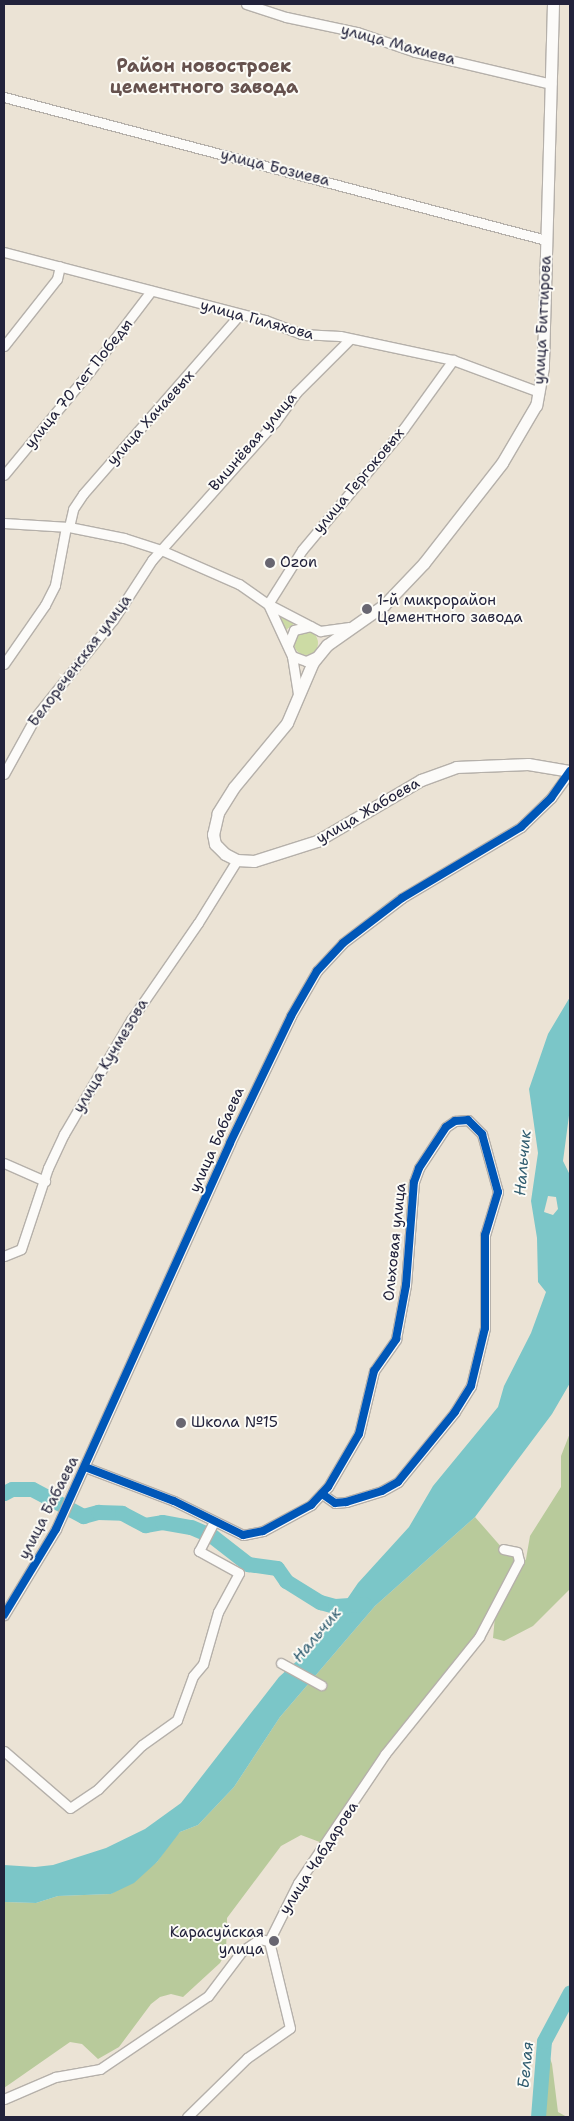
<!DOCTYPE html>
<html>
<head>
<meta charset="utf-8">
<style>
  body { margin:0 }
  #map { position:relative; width:574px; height:2121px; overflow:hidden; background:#ebe3d5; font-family:"Shantell Sans",sans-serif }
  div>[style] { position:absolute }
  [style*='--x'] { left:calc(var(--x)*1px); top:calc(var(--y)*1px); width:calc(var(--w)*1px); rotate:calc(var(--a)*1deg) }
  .green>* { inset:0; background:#ccdba4 }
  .round { border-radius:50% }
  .forest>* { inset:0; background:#b8ca9b }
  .water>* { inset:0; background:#7bc6c8 }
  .river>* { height:15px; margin:-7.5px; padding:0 7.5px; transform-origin:7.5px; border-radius:7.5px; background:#7bc6c8 }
  .roads { filter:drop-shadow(1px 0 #b5b0aa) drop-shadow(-1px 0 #b5b0aa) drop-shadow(0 1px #b5b0aa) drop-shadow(0 -1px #b5b0aa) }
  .minor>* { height:9px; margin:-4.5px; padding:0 4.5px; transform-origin:4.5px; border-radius:4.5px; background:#fcfbf9 }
  .tertiary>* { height:11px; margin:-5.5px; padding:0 5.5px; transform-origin:5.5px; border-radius:5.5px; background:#fcfbf9 }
  .cycleway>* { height:8px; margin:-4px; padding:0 4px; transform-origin:4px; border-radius:4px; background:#0057b8 }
  .dots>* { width:14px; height:14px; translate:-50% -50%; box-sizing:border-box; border:2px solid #fdfcf7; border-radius:50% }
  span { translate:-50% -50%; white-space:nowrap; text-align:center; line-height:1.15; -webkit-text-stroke:4px #fdfcf7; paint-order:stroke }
  .street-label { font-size:15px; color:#22223b }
  .poi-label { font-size:15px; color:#22223b }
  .left { translate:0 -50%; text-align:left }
  .right { translate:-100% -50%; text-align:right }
  .water-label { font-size:16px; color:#325e71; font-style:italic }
  .quarter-label { font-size:18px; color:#66524e; font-weight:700 }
  .frame { position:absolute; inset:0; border:5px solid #22223b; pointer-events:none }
</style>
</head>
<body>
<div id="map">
  <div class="green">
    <i style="clip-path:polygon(282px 615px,295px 623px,286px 630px,280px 618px)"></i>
    <i class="round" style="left:294px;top:631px;width:24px;height:24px"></i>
  </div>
  <div class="forest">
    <i style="clip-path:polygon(570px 1433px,570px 1589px,533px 1626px,504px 1641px,493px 1638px,495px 1616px,510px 1582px,526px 1559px,530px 1536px,561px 1487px,561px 1456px)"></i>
    <i style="clip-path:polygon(475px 1517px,503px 1549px,519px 1559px,483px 1628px,325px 1844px,301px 1835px,281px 1846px,227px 1918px,226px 1952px,220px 1963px,183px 1997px,171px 1994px,160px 1997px,151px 2004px,119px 2047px,98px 2059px,82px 2044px,70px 2042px,4px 2088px,4px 1902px,36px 1903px,58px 1896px,111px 1894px,157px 1862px,172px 1840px,180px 1832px,198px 1825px,234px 1787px,280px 1717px,375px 1606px)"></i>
    <i style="clip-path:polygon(544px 2041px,552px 2064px,558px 2112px,567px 2117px,538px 2117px)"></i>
  </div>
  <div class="water">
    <i style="clip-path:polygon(evenodd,570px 997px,570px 1108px,563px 1161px,570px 1175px,570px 1383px,552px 1414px,475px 1517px,375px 1606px,280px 1717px,234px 1787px,198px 1825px,180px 1832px,157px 1862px,134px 1883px,111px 1894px,58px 1896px,36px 1903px,4px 1902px,4px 1865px,35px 1867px,53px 1865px,106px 1848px,145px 1829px,181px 1803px,279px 1677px,317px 1643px,358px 1583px,409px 1527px,433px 1486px,498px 1407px,504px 1386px,531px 1333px,546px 1292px,538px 1282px,537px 1238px,531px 1201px,538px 1153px,529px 1089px,548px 1034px,570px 997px,548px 1196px,556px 1197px,558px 1209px,553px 1215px,544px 1212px,548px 1196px)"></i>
  </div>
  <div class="river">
    <i style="--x:4;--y:1493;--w:9;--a:-27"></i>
    <i style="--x:12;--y:1489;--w:20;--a:0"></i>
    <i style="--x:32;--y:1489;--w:58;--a:27.9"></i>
    <i style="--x:83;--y:1516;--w:16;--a:-15"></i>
    <i style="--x:98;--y:1512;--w:24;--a:2"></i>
    <i style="--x:122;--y:1513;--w:26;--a:28"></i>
    <i style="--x:145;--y:1525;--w:17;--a:-10"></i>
    <i style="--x:162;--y:1522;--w:29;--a:10"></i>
    <i style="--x:191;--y:1527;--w:23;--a:23"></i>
    <i style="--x:212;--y:1536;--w:46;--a:37.9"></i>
    <i style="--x:248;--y:1564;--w:29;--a:8"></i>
    <i style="--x:277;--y:1568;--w:16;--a:55"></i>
    <i style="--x:286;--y:1581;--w:40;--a:32"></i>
    <i style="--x:320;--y:1602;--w:16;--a:15"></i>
    <i style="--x:335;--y:1606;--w:29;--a:-4"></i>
    <i style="--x:538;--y:2117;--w:76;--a:-85.5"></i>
    <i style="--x:544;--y:2041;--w:55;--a:-62"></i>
  </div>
  <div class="roads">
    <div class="minor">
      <i style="--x:246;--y:4;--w:42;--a:18"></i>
      <i style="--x:286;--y:17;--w:73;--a:11.9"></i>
      <i style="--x:357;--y:32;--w:61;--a:19"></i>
      <i style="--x:415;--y:52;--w:140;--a:13.2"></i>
      <i style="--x:4;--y:97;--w:561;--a:14.78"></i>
      <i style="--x:4;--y:252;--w:270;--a:14.6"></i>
      <i style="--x:265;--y:320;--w:39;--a:21"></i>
      <i style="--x:301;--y:334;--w:39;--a:3"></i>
      <i style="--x:340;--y:336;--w:116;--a:12"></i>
      <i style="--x:453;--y:360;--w:92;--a:20.4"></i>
      <i style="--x:4;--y:346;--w:85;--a:-51.7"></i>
      <i style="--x:57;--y:279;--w:13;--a:-77"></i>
      <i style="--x:4;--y:475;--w:135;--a:-50.4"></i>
      <i style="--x:90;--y:371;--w:101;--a:-52.7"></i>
      <i style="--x:4;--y:523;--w:65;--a:3.5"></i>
      <i style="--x:69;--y:527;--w:56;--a:11.3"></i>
      <i style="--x:124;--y:538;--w:39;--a:18"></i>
      <i style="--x:161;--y:550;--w:85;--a:23.6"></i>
      <i style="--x:239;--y:584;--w:35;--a:35"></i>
      <i style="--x:268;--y:604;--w:57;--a:65.2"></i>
      <i style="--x:292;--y:656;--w:38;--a:81"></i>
      <i style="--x:69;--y:527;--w:18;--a:-77"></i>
      <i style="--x:73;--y:509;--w:18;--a:-56"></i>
      <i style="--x:83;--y:494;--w:239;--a:-48.9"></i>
      <i style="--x:268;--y:604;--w:64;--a:-57.8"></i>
      <i style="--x:302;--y:550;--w:159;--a:-50.1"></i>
      <i style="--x:404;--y:428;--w:84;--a:-54.2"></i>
      <i style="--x:268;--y:604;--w:59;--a:27.4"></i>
      <i style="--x:320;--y:631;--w:28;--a:-8"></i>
      <i style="--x:288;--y:645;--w:16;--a:-68"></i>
      <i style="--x:294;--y:630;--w:17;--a:-13"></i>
      <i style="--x:292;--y:656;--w:15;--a:20"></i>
      <i style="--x:306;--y:661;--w:12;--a:-24"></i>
      <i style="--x:4;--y:664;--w:72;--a:-55.2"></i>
      <i style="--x:45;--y:605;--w:22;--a:-63"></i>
      <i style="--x:55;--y:585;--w:59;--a:-79.3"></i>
      <i style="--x:4;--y:774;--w:66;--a:-61.1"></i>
      <i style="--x:36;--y:716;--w:123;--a:-51.3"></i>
      <i style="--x:113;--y:620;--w:72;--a:-57"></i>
      <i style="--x:152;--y:560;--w:185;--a:-48.3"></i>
      <i style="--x:275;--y:422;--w:36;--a:-54"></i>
      <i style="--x:296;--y:393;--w:75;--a:-45"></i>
      <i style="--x:4;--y:1163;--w:45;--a:23.7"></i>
      <i style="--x:4;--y:1256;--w:18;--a:-22"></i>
      <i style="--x:21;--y:1249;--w:85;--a:-71.6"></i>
      <i style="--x:48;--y:1168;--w:38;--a:-65"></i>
      <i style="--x:64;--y:1134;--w:132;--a:-59.6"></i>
      <i style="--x:131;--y:1020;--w:118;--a:-55.4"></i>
      <i style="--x:198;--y:923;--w:74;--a:-58.2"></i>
      <i style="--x:85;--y:1467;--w:95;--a:20.9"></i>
      <i style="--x:174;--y:1501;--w:77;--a:26.2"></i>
      <i style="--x:243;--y:1535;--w:20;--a:-11"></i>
      <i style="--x:263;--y:1531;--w:55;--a:-28.4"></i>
      <i style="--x:311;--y:1505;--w:25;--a:-47"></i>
      <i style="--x:328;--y:1487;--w:61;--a:-59.7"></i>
      <i style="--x:359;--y:1434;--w:65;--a:-76.6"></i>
      <i style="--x:374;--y:1371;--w:39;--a:-55"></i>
      <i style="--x:396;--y:1339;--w:55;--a:-79.5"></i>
      <i style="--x:406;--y:1285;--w:103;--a:-85.6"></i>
      <i style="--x:414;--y:1182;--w:15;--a:-70"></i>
      <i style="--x:419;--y:1168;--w:49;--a:-56.6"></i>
      <i style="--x:446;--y:1127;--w:11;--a:-34"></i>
      <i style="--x:455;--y:1121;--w:13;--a:-4"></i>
      <i style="--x:468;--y:1120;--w:20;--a:45"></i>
      <i style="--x:482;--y:1134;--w:60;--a:74.6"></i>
      <i style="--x:498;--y:1192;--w:45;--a:106.8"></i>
      <i style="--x:485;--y:1235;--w:93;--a:90"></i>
      <i style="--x:485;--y:1328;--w:60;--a:103.6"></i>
      <i style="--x:471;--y:1386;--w:31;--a:122"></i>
      <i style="--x:455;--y:1412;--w:90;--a:129.2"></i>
      <i style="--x:398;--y:1482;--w:18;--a:151"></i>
      <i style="--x:382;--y:1491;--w:38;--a:163"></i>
      <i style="--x:346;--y:1502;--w:11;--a:175"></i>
      <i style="--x:335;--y:1503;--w:16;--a:-145"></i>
      <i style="--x:4;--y:1615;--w:100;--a:-58.8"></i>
      <i style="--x:56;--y:1529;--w:423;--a:-65.7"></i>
      <i style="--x:230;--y:1143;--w:141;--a:-64.3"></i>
      <i style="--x:291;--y:1016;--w:52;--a:-60"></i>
      <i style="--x:317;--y:971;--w:38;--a:-47"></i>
      <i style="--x:343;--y:943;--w:74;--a:-37.3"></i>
      <i style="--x:402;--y:898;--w:139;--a:-30.8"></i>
      <i style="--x:521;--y:827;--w:42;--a:-44"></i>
      <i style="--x:551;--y:798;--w:31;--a:-54"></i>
      <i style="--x:281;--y:1663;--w:46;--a:28.8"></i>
      <i style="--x:4;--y:1751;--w:87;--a:40.8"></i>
      <i style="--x:70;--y:1808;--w:34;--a:-34"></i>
      <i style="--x:98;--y:1789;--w:62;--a:-45"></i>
      <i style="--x:142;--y:1745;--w:43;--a:-35.5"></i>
      <i style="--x:177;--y:1720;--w:47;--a:-70"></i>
      <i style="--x:193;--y:1676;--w:16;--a:-50"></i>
      <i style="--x:203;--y:1664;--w:54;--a:-73.9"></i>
      <i style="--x:218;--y:1612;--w:44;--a:-61.7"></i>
      <i style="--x:239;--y:1573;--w:46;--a:-151.2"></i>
      <i style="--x:199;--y:1551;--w:31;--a:-63"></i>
      <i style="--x:269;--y:1941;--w:65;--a:-63.4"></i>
      <i style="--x:298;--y:1883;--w:156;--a:-56"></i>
      <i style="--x:385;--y:1754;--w:150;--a:-51.2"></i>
      <i style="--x:479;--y:1637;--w:86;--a:-62.2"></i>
      <i style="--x:519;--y:1561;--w:9;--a:-103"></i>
      <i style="--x:517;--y:1552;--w:14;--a:-168"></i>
      <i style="--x:4;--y:2099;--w:56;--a:-23.3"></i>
      <i style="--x:55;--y:2077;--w:46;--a:-10.1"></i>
      <i style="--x:100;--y:2069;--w:130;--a:-34.1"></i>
      <i style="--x:208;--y:1996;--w:56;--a:-52.9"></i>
      <i style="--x:242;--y:1951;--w:22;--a:-34"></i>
      <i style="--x:260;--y:1939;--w:9;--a:13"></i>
      <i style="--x:187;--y:2117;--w:84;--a:-44.5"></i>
      <i style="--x:247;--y:2058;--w:52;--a:-34.9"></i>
      <i style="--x:290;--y:2028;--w:89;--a:-103.6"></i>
    </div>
    <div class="tertiary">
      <i style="--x:553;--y:4;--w:363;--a:91.6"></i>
      <i style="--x:543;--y:367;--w:39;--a:100"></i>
      <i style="--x:536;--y:405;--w:67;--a:120.4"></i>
      <i style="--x:502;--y:463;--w:127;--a:128"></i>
      <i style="--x:424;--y:563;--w:58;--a:133.6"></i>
      <i style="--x:384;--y:605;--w:70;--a:144.9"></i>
      <i style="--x:327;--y:645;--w:22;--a:129"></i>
      <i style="--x:313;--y:662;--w:66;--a:113.1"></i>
      <i style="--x:287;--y:723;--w:83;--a:129.6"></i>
      <i style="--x:234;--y:787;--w:31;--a:122"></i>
      <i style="--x:218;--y:813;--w:22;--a:103"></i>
      <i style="--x:213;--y:834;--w:10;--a:79"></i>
      <i style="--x:215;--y:844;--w:14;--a:45"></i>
      <i style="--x:225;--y:854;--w:13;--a:27"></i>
      <i style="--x:237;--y:860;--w:17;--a:3"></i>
      <i style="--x:254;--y:861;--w:66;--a:-17.6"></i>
      <i style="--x:317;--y:841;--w:121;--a:-30.4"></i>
      <i style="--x:421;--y:780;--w:37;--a:-20"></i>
      <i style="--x:456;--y:767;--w:72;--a:-2.4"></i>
      <i style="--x:528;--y:764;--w:43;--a:9.5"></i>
    </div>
  </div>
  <div class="cycleway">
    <i style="--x:85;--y:1467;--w:95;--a:20.9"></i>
    <i style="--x:174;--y:1501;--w:77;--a:26.2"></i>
    <i style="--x:243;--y:1535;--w:20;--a:-11"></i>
    <i style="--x:263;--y:1531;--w:55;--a:-28.4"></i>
    <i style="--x:311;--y:1505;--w:25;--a:-47"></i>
    <i style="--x:328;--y:1487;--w:61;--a:-59.7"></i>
    <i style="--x:359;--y:1434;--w:65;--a:-76.6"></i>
    <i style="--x:374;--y:1371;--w:39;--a:-55"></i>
    <i style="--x:396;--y:1339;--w:55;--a:-79.5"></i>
    <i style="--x:406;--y:1285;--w:103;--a:-85.6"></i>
    <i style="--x:414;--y:1182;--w:15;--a:-70"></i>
    <i style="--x:419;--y:1168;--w:49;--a:-56.6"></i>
    <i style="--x:446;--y:1127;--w:11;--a:-34"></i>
    <i style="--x:455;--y:1121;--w:13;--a:-4"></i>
    <i style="--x:468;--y:1120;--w:20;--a:45"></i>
    <i style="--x:482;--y:1134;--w:60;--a:74.6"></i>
    <i style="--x:498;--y:1192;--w:45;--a:106.8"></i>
    <i style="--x:485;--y:1235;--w:93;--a:90"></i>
    <i style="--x:485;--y:1328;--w:60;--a:103.6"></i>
    <i style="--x:471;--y:1386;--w:31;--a:122"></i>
    <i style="--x:455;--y:1412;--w:90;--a:129.2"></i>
    <i style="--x:398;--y:1482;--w:18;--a:151"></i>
    <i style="--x:382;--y:1491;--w:38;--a:163"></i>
    <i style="--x:346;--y:1502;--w:11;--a:175"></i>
    <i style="--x:335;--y:1503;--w:16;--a:-145"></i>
    <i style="--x:4;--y:1615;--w:100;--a:-58.8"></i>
    <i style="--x:56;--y:1529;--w:423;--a:-65.7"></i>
    <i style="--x:230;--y:1143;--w:141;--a:-64.3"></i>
    <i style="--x:291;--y:1016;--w:52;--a:-60"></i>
    <i style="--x:317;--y:971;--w:38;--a:-47"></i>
    <i style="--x:343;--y:943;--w:74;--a:-37.3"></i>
    <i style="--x:402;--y:898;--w:139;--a:-30.8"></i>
    <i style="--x:521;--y:827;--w:42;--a:-44"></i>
    <i style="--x:551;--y:798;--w:33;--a:-55"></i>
  </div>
  <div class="dots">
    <i style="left:270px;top:563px;background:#686671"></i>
    <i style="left:367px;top:609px;background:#686671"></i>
    <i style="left:181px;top:1423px;background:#686671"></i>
    <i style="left:274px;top:1941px;background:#686671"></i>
  </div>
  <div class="street-label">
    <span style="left:398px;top:45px;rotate:15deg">улица Махиева</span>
    <span style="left:275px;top:168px;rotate:14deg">улица Бозиева</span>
    <span style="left:257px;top:320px;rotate:15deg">улица Гиляхова</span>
    <span style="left:543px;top:320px;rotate:-87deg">улица Биттирова</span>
    <span style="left:79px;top:384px;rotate:-51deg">улица 70 лет Победы</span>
    <span style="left:151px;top:418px;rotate:-48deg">улица Хачаевых</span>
    <span style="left:253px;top:442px;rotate:-49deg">Вишнёвая улица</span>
    <span style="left:359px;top:481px;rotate:-50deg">улица Гергоковых</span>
    <span style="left:80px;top:661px;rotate:-53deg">Белореченская улица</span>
    <span style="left:368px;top:811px;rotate:-30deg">улица Жабоева</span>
    <span style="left:111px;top:1056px;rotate:-59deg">улица Кучмезова</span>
    <span style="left:217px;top:1140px;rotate:-66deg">улица Бабаева</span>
    <span style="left:395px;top:1242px;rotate:-84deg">Ольховая улица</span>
    <span style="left:49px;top:1508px;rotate:-63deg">улица Бабаева</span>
    <span style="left:319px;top:1858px;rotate:-57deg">улица Чабдарова</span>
  </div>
  <div class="poi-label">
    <span class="left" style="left:280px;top:563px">Ozon</span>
    <span class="left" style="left:377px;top:609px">1-й микрорайон<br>Цементного завода</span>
    <span class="left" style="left:191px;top:1423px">Школа №15</span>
    <span class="right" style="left:264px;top:1941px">Карасуйская<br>улица</span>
  </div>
  <div class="water-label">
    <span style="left:523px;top:1163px;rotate:-85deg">Нальчик</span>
    <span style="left:317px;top:1635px;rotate:-50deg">Нальчик</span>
    <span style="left:526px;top:2065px;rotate:-84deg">Белая</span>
  </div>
  <div class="quarter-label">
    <span style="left:204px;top:77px">Район новостроек<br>цементного завода</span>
  </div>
  <div class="frame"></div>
</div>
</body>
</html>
